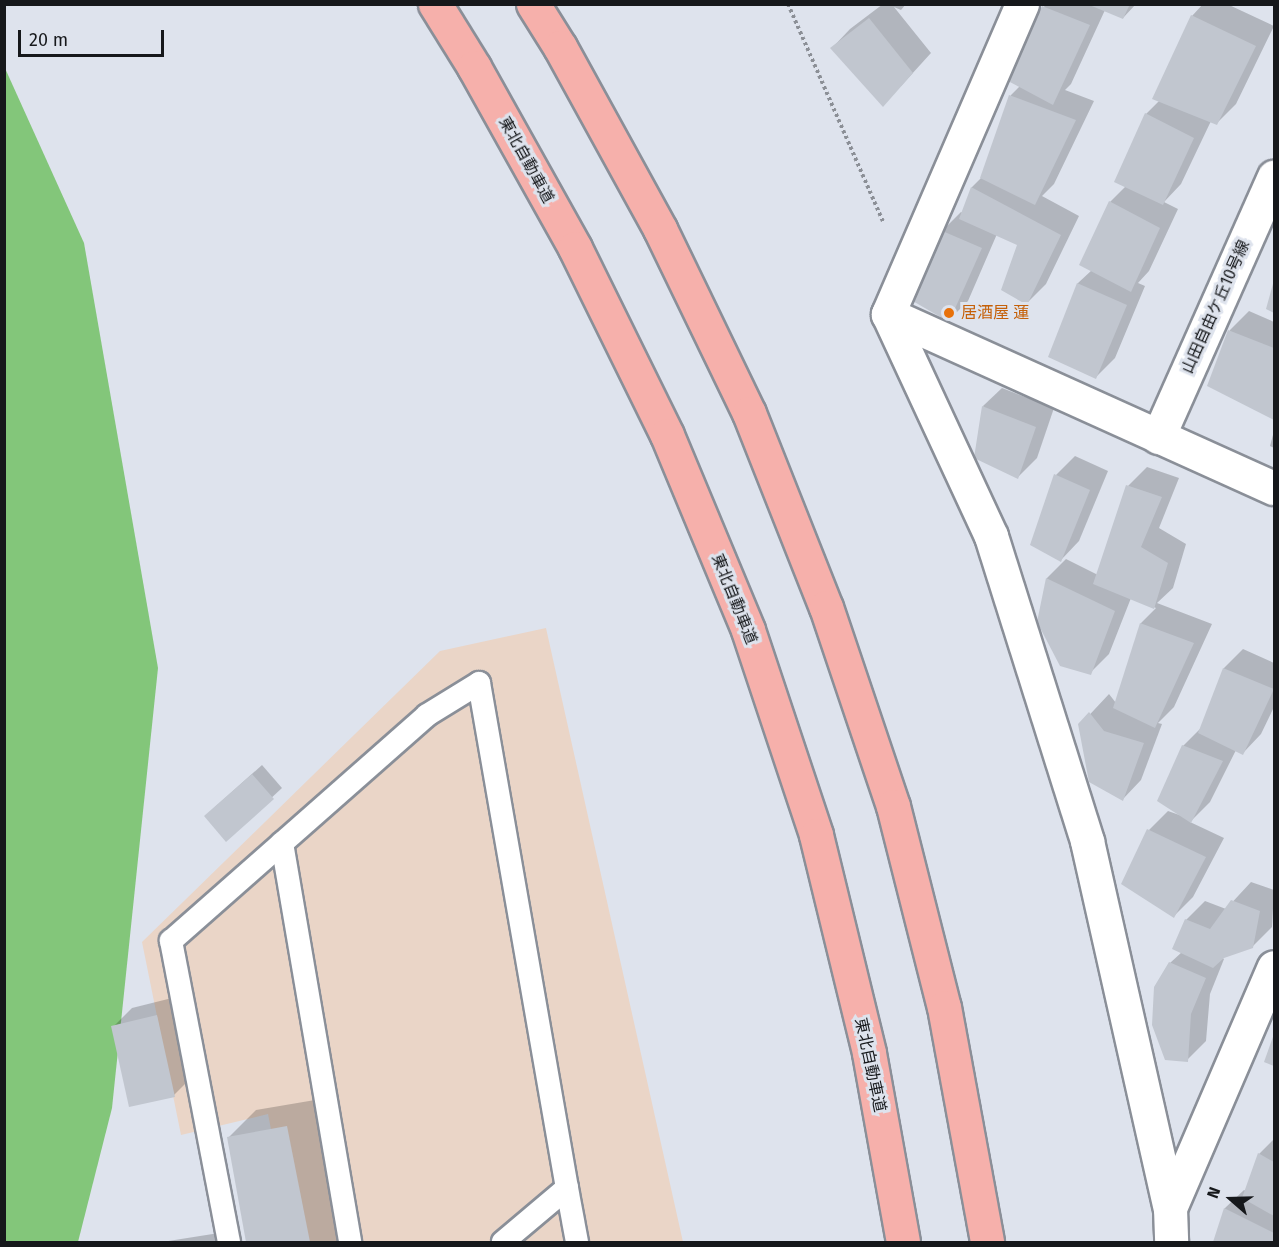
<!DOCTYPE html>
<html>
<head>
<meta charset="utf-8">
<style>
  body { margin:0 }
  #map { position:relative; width:1279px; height:1247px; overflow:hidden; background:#dee3ed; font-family:"Fira Sans","Noto Sans JP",sans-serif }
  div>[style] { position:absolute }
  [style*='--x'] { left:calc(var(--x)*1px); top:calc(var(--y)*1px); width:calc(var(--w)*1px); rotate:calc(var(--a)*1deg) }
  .industrial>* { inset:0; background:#ead5c7 }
  .forest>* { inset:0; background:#83c67a }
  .shadow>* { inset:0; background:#0003 }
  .building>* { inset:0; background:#c1c6cf }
  .path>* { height:4px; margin-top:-2px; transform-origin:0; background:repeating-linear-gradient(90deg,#8b8f96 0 3px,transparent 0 6px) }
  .roads { filter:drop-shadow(2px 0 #8a8f98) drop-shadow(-2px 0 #8a8f98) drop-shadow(0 2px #8a8f98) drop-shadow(0 -2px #8a8f98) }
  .service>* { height:22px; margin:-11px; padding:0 11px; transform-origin:11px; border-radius:11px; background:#fff }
  .minor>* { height:33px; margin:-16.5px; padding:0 16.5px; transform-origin:16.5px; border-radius:16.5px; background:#fff }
  .motorway>* { height:33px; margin:-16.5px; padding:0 16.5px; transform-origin:16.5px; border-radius:16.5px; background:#f6b0ab }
  .dots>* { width:16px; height:16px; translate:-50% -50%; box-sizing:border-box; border:3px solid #dee3ed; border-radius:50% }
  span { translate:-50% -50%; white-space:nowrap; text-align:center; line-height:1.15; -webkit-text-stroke:6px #dee3ed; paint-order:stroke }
  .street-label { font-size:16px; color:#16181b }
  .food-label { font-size:16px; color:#c56008 }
  .left { translate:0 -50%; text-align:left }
  .frame { position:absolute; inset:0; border:6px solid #16181b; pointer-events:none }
  .north { position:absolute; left:1201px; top:1169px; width:60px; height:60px; -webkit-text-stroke:4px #dee3ed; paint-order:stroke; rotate:290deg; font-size:16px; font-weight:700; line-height:24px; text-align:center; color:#16181b }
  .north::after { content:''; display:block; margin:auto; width:21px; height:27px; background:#16181b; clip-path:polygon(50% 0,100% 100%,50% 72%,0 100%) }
  .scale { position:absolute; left:18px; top:30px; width:146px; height:27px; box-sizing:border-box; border:3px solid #16181b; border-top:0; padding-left:8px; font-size:18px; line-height:21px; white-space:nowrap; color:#16181b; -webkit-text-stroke:4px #dee3ed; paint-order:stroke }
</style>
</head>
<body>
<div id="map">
  <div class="industrial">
    <i style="clip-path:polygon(546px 628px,683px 1242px,293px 1242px,268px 1114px,181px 1135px,142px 942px,440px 651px)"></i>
  </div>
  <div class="forest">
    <i style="clip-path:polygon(4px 66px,84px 243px,158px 668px,112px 1108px,78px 1242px,5px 1242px)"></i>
  </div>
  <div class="shadow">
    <i style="clip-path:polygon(883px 4px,906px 4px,901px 10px,894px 7px,931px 53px,901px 86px,832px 48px,850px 29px)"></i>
    <i style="clip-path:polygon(1045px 4px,1136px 4px,1123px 18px,1105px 10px,1071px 84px,1065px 90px,1094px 101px,1054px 184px,1042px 196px,1079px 216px,1046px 284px,1027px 303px,1019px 244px,997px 234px,968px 301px,949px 320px,942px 231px,961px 212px,963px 213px,972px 187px,981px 178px,1011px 95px,1020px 86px)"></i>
    <i style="clip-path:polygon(1203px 4px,1227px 4px,1274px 26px,1236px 104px,1217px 123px,1211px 121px,1181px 184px,1164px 202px,1178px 209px,1149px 271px,1138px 283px,1145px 286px,1115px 358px,1096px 377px,1050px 356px,1078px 283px,1092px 270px,1110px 202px,1126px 186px,1146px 114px,1160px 100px,1192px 16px)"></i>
    <i style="clip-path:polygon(1249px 311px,1274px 322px,1274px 419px,1209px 386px,1230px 330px)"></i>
    <i style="clip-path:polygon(1002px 388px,1054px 408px,1037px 458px,1018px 477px,983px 406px)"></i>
    <i style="clip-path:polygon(1274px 431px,1274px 448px,1270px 446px)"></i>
    <i style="clip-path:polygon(1075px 456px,1108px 471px,1079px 541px,1061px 560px,1056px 475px)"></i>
    <i style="clip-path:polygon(1147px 467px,1179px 478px,1159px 528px,1186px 544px,1173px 588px,1157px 603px,1212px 624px,1174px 707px,1158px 723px,1162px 724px,1141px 780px,1123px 799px,1080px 725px,1109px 694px,1116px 703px,1141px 623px,1156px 608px,1131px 598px,1109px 654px,1090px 673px,1039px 621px,1047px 578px,1066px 559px,1098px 575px,1128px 486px)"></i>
    <i style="clip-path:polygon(1243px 649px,1274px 663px,1274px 707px,1261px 734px,1243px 753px,1236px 750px,1210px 802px,1190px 822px,1224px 838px,1193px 897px,1174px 916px,1149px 830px,1168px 811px,1185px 817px,1183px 746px,1202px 727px,1224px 668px)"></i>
    <i style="clip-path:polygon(262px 765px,282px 788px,226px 840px,215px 807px)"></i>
    <i style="clip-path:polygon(1251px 882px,1274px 890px,1272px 927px,1252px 947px,1222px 958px,1224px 959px,1210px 994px,1206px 1041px,1187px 1060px,1170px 963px,1182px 952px,1186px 920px,1205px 901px,1226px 909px)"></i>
    <i style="clip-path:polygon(176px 997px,193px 1076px,174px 1095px,113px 1027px,132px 1008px)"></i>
    <i style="clip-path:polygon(315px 1100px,343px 1242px,247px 1242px,229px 1137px,256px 1110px)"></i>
    <i style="clip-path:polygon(1274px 1139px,1274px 1242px,1215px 1242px,1225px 1208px,1244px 1190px,1246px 1191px,1259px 1154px)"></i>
    <i style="clip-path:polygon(219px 1233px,220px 1242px,162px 1242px)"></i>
  </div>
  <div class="building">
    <i style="clip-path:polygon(1087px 4px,1130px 4px,1123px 19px)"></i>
    <i style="clip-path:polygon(1042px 6px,1090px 25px,1053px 105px,1008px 81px)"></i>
    <i style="clip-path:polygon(1191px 15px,1256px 46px,1217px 125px,1152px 99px)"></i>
    <i style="clip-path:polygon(869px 18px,913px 73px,883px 107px,830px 48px)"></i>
    <i style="clip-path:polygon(1009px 95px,1076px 120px,1035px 205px,980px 178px)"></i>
    <i style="clip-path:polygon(1145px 113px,1194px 138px,1163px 205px,1114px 182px)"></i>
    <i style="clip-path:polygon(971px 187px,1061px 235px,1027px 305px,1001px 290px,1017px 245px,959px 219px)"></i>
    <i style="clip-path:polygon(1109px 201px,1160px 228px,1131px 292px,1079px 265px)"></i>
    <i style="clip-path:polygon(940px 230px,982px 248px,949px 322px,911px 300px)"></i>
    <i style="clip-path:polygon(1274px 280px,1274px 313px,1266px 309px)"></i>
    <i style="clip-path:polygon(1077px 283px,1127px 305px,1096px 379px,1048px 357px)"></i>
    <i style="clip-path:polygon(1228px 330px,1274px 348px,1274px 420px,1207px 386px)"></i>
    <i style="clip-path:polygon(982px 406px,1036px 427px,1018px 479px,974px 458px)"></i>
    <i style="clip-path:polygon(1054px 474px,1090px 490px,1061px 562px,1030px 545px)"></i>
    <i style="clip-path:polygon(1126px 485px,1162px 497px,1141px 547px,1168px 563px,1154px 609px,1093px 584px)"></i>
    <i style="clip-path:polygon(1046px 578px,1115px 611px,1091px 675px,1060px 666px,1037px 622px)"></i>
    <i style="clip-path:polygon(1140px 623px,1194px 643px,1155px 728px,1113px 708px)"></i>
    <i style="clip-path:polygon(1223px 668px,1274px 689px,1243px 755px,1198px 733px)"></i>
    <i style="clip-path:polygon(1089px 712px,1104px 731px,1144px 743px,1123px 801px,1089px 782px,1078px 724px)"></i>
    <i style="clip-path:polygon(1182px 745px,1223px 761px,1191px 823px,1157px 801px)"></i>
    <i style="clip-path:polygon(252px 774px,274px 799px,226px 842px,204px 816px)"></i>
    <i style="clip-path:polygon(1147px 829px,1206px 857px,1174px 918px,1121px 884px)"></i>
    <i style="clip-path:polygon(1231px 900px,1260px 911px,1253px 948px,1224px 958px,1213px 968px,1172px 949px,1185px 919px,1210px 929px)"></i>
    <i style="clip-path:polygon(1169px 962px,1206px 978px,1191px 1014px,1188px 1062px,1165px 1060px,1152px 1025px,1154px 987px)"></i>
    <i style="clip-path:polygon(157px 1015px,175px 1097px,129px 1107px,111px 1026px)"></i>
    <i style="clip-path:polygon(1274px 1034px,1274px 1066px,1264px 1062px)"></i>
    <i style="clip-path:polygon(287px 1126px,310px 1242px,246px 1242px,227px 1137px)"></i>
    <i style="clip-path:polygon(1258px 1153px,1274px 1162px,1274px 1216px,1242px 1198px)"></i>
    <i style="clip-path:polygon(1224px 1208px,1274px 1233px,1274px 1242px,1213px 1242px)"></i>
  </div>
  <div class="path">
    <i style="--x:788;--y:4;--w:237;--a:66.4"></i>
  </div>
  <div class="roads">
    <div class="service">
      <i style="--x:282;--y:843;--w:405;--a:80.3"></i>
      <i style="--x:567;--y:1188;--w:55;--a:79.5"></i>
      <i style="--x:229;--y:1242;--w:307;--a:-100.9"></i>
      <i style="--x:171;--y:941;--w:341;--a:-41.4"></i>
      <i style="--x:427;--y:715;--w:61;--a:-31.6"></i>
      <i style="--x:479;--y:683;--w:513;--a:80.12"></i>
      <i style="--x:567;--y:1188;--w:84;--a:139.8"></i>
    </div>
    <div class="minor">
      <i style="--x:1022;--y:4;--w:338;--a:113.4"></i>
      <i style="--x:888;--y:314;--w:245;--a:65.1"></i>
      <i style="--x:991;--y:536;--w:320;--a:72.5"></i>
      <i style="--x:1087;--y:841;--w:376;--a:77.3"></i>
      <i style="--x:1170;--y:1208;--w:34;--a:88"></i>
      <i style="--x:888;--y:314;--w:423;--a:24.3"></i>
      <i style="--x:1158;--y:437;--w:285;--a:-66"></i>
      <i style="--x:1170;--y:1208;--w:262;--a:-66.7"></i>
    </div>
    <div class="motorway">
      <i style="--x:435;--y:4;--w:74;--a:58.2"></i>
      <i style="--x:474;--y:67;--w:207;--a:60.8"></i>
      <i style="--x:575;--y:248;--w:208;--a:63.8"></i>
      <i style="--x:667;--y:435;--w:211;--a:67.4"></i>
      <i style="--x:748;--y:630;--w:216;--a:71.6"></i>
      <i style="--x:816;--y:835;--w:224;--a:76.3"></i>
      <i style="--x:869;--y:1053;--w:192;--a:79.8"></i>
      <i style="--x:533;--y:4;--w:51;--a:57.9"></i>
      <i style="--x:560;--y:47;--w:208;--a:61.2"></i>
      <i style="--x:660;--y:229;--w:204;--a:64.2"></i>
      <i style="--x:749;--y:413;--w:209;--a:68.4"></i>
      <i style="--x:826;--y:607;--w:210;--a:71.4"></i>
      <i style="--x:893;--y:806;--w:207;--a:75.8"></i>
      <i style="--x:944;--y:1007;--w:239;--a:79.6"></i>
    </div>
  </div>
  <div class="dots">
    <i style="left:949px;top:313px;background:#e8710a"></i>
  </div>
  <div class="street-label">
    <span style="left:526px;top:160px;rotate:61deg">東北自動車道</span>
    <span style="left:1216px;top:307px;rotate:-66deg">山田自由ケ丘10号線</span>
    <span style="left:734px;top:599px;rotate:68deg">東北自動車道</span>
    <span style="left:870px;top:1065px;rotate:78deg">東北自動車道</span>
  </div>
  <div class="food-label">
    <span class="left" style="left:961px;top:313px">居酒屋 蓮</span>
  </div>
  <div class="frame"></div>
  <div class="north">N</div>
  <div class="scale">20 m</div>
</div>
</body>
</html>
